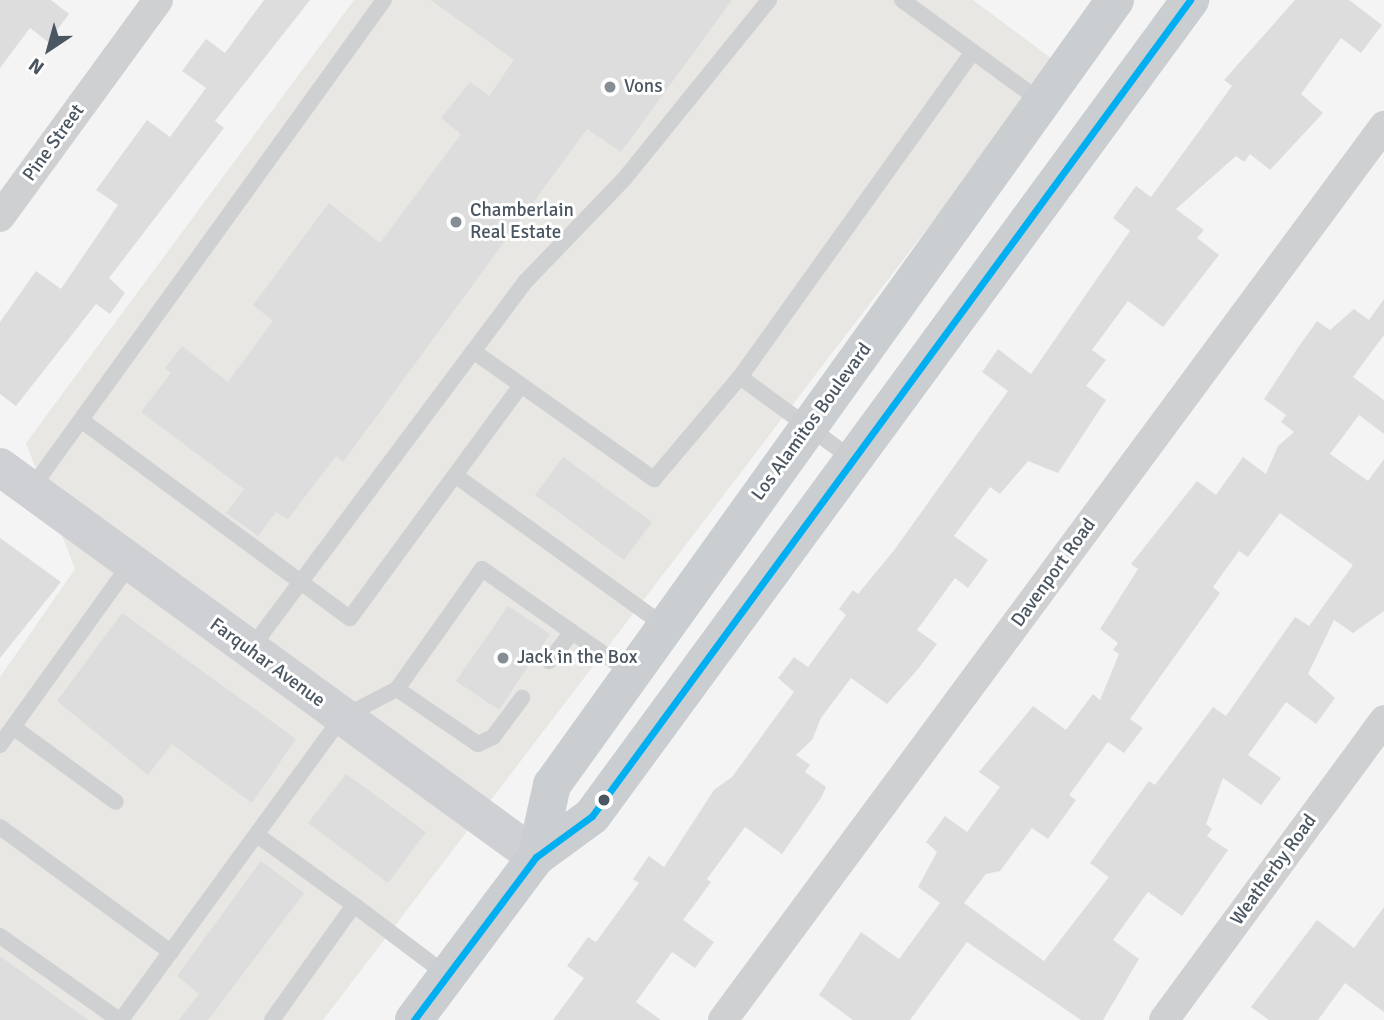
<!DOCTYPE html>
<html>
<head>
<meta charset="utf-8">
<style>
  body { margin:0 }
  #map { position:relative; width:1384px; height:1020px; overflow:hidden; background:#f4f4f4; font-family:Signika,sans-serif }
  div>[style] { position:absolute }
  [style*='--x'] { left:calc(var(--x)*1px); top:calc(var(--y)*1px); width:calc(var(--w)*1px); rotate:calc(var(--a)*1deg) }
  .commercial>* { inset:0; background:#e8e7e3 }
  .building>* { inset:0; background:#ddddde }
  .lane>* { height:16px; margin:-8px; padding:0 8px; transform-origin:8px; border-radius:8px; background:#ced0d2 }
  .street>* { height:30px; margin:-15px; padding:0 15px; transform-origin:15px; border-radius:15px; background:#ced0d2 }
  .secondary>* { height:38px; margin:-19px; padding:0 19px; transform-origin:19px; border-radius:19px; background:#ced0d4 }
  .primary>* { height:38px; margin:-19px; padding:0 19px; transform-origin:19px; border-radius:19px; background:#caced1 }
  .bus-1>* { height:7px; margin:-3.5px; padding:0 3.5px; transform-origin:3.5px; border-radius:3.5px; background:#00aff2 }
  .dots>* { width:19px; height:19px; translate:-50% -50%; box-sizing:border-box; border:4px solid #fff; border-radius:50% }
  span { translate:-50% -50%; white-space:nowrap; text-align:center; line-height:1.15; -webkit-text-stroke:6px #fff; paint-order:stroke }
  .poi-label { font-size:19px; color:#4a5661 }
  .left { translate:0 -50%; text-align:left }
  .street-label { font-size:19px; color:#4a5661 }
  .north { position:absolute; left:14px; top:14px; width:70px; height:70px; -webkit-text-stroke:5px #fff; paint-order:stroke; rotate:216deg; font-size:19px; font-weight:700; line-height:28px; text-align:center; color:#4a5661 }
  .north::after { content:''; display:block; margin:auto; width:24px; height:32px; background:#4a5661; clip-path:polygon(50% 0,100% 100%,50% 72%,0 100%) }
</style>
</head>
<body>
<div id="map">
  <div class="commercial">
    <i style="clip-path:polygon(354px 0,973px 0,1055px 61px,323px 1020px,0 1020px,0 677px,75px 569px,26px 443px)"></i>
  </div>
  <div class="building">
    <i style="clip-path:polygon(0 0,51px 0,69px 14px,48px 42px,30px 28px,0 68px)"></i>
    <i style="clip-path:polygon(264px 0,310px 0,215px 121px,224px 128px,109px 278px,125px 293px,110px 314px,96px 304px,16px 406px,0 394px,0 322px,36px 271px,61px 289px,118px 205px,96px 190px,147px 120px,170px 137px,206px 88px,182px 71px,206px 39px,225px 53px)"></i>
    <i style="clip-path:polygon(431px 0,732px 0,621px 152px,587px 129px,343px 462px,336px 456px,288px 519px,276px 512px,258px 536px,226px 513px,244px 489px,141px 412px,171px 373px,165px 368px,182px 346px,228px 382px,273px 321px,253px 305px,329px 203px,380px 243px,461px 134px,441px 118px,470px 82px,489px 96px,514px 60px)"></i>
    <i style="clip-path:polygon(1295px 0,1349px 0,1382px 25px,1361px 53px,1341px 38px,1301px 94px,1323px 113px,1270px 170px,1250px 154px,1244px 162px,1236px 156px,1176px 209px,1204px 230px,1197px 238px,1219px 255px,1163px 327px,1128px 301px,1092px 350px,1106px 360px,1086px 386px,1106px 400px,1058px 473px,1028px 461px,1000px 494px,990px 487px,954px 536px,988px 560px,968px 588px,955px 578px,917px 630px,937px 644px,918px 669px,887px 704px,851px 678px,821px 718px,812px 740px,796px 755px,810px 765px,805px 772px,826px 787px,821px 798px,782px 854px,745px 827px,707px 879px,711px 882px,683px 920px,714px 942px,695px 968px,672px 952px,636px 1002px,661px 1020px,553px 1020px,584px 978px,567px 966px,588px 937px,596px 942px,639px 883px,633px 879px,649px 856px,664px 867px,714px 790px,732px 777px,794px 692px,778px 678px,794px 657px,808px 667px,846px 615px,839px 609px,853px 590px,858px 594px,895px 549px,1008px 391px,982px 372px,998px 349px,1031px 374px,1130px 231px,1113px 218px,1136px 186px,1151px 197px,1232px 86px,1224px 80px)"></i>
    <i style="clip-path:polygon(evenodd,1384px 299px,1384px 335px,1353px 377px,1384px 400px,1384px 434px,1359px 415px,1330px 454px,1368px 481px,1384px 459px,1384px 611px,1353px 633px,1334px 620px,1308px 674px,1335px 698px,1316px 724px,1286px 702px,1248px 755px,1281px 778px,1261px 805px,1223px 778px,1206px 824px,1212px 829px,1207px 836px,1228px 850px,1182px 916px,1148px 892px,1113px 940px,1139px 959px,1103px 1020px,1081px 1020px,967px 942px,910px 1020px,853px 1020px,819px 995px,861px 932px,899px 959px,940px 903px,918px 887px,937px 852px,926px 842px,945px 816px,967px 832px,1000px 787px,979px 772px,1033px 706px,1066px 730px,1093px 694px,1100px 700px,1119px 654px,1113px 650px,1118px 643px,1100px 629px,1138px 569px,1131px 564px,1197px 481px,1216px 495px,1243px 457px,1266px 474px,1278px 446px,1294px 432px,1281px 422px,1286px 415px,1264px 399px,1297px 349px,1317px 321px,1330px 330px,1354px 309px,1369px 320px,1384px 299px,1280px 513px,1353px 565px,1309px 626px,1295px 617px,1226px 716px,1213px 707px,1155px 785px,1149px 781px,1090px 863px,1109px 877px,1044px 961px,964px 903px,986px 874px,1000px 871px,1032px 828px,1048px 839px,1076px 800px,1069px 795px,1108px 742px,1124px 753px,1143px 728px,1130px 719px,1220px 593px,1213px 587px,1239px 551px,1248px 557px,1280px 513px)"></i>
    <i style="clip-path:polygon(563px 457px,652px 522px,624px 560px,535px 495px)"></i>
    <i style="clip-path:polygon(0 538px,61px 582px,0 658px)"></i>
    <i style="clip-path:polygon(508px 606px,550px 634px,499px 710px,456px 681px)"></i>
    <i style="clip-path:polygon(122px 613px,296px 739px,252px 803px,172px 744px,148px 775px,57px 701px)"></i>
    <i style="clip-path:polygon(346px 774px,426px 832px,388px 883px,308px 823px)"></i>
    <i style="clip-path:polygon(261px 861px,304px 893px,208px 1020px,179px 1020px,199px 994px,177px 976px)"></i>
    <i style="clip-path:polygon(1384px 907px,1384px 1012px,1345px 983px,1318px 1020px,1269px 1020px,1251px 1007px,1317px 920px,1354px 948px)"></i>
    <i style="clip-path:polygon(0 956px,88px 1020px,0 1020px)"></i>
  </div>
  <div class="lane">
    <i style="--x:902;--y:0;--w:175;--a:36.1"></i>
    <i style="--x:473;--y:351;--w:222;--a:35.3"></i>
    <i style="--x:654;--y:479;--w:133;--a:-49.9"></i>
    <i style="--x:740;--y:377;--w:400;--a:-54.4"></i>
    <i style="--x:740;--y:377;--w:137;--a:36.1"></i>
    <i style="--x:81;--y:420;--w:334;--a:36.4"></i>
    <i style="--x:350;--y:618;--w:289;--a:-53.7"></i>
    <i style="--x:456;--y:476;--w:255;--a:35.7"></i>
    <i style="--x:31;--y:489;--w:603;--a:-54.18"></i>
    <i style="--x:572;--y:632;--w:70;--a:34.6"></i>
    <i style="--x:249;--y:651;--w:462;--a:-53.2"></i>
    <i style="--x:526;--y:281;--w:143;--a:-46.1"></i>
    <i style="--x:625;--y:178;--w:229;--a:-51"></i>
    <i style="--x:397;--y:689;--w:98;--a:34.2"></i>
    <i style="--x:478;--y:744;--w:17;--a:-25"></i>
    <i style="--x:493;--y:737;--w:49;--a:-53.4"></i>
    <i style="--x:13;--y:727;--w:127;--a:36.1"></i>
    <i style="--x:0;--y:745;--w:224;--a:-54.3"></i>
    <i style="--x:0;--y:827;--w:212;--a:36.2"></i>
    <i style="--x:257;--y:835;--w:120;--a:35.8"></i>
    <i style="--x:0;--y:936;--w:146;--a:35.2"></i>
    <i style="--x:121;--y:1020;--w:374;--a:-53.9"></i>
    <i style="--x:341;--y:718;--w:63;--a:-27.4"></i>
    <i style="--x:397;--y:689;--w:147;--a:-54.7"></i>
    <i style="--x:482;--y:569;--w:110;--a:35"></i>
    <i style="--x:572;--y:632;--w:37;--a:128"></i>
    <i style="--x:272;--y:1020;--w:141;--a:-54.5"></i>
    <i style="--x:354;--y:905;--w:116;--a:37"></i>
  </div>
  <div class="street">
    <i style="--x:0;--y:217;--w:268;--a:-53.9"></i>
    <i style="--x:723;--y:1020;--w:1112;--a:-53.52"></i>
    <i style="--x:1164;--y:1020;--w:372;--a:-53.7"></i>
  </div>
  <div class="secondary">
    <i style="--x:0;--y:467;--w:663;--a:36.04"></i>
  </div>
  <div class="primary">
    <i style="--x:536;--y:857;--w:74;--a:-77.5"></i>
    <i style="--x:552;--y:785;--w:966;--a:-54.35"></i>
    <i style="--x:414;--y:1020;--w:204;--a:-53.2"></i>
    <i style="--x:536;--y:857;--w:69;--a:-36.2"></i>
    <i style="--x:592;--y:816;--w:1012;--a:-53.76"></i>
  </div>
  <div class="bus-1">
    <i style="--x:414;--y:1020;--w:204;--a:-53.2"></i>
    <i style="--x:536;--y:857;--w:69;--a:-36.2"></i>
    <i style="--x:592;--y:816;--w:1012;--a:-53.76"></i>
  </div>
  <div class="dots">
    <i style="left:610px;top:87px;background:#868d94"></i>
    <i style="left:456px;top:222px;background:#868d94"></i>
    <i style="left:503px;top:658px;background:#868d94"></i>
    <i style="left:604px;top:800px;background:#4a5661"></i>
  </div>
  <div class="poi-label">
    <span class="left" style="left:624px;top:87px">Vons</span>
    <span class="left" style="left:470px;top:222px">Chamberlain<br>Real Estate</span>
    <span class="left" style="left:517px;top:658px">Jack in the Box</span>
  </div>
  <div class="street-label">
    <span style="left:54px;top:143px;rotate:-54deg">Pine Street</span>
    <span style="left:812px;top:422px;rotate:-54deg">Los Alamitos Boulevard</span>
    <span style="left:1054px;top:573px;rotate:-54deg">Davenport Road</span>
    <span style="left:267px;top:663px;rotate:36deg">Farquhar Avenue</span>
    <span style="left:1274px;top:870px;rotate:-54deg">Weatherby Road</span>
  </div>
  <div class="north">N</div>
</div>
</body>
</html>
